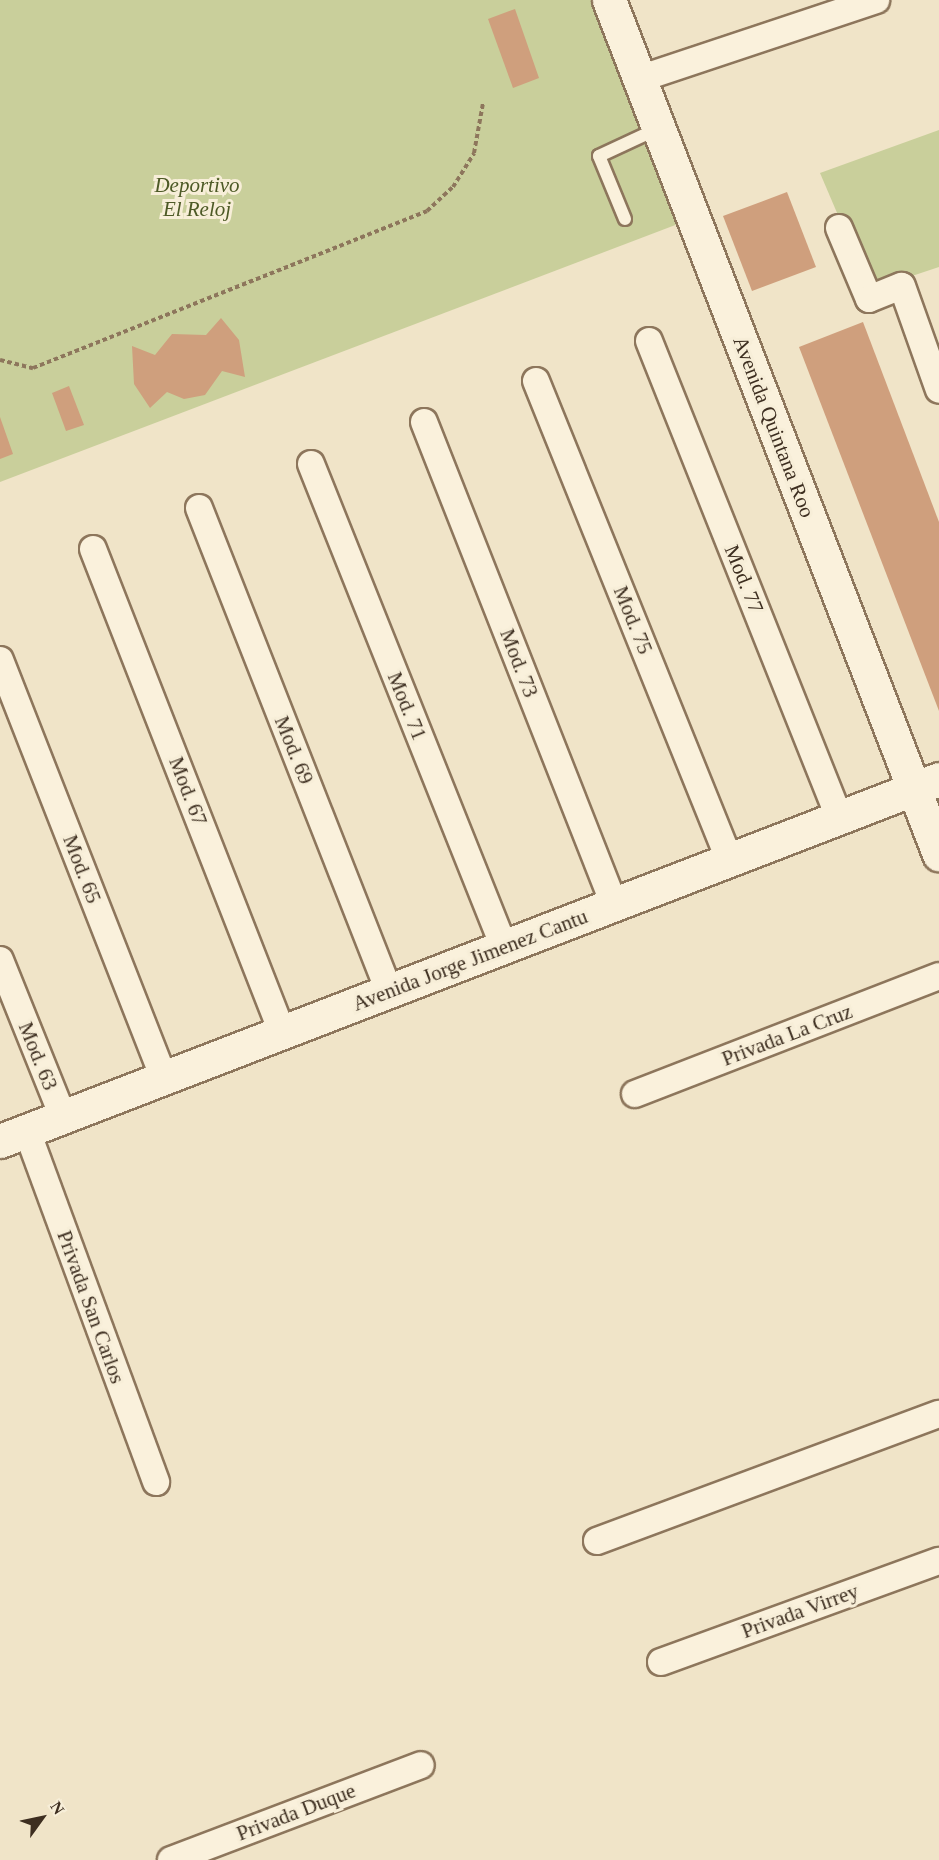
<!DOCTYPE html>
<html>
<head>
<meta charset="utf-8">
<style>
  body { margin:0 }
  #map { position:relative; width:939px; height:1860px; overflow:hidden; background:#f0e4c8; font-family:"Times New Roman",serif }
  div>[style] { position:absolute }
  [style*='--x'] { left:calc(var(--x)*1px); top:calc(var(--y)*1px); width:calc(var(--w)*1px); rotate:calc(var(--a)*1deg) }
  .green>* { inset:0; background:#c9cf9b }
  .building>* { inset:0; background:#cf9f7d }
  .path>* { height:4px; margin-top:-2px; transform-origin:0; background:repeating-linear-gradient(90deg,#8d765c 0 4.5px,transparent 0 7.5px) }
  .roads { filter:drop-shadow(2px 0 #8d765c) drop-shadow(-2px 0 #8d765c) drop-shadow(0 2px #8d765c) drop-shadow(0 -2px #8d765c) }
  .lane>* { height:12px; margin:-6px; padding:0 6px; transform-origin:6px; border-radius:6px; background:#faf1dc }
  .street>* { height:26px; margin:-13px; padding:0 13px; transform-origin:13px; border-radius:13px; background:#faf1dc }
  .secondary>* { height:33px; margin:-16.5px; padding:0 16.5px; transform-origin:16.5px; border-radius:16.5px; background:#faf1dc }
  span { translate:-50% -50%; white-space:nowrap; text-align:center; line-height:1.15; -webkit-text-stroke:6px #f7eed8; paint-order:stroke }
  .park-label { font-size:21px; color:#4d5a26; font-style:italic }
  .street-label { font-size:21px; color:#3d2e20 }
  .north { position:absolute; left:12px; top:1788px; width:60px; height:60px; -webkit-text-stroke:4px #f7eed8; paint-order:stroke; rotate:57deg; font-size:16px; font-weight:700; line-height:24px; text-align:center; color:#3d2e20 }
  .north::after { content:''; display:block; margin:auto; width:21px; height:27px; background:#3d2e20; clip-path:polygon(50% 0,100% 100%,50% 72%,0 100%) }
</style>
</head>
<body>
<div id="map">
  <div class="green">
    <i style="clip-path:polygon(0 0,617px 0,699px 216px,0 482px)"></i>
    <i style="clip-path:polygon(939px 130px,939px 267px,870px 290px,820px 173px)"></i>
  </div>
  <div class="building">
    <i style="clip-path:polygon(515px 9px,539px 78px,513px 88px,488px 19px)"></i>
    <i style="clip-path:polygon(787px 192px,816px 267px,752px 291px,723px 216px)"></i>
    <i style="clip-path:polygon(221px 318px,239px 340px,245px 377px,222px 371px,205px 395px,184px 399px,167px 392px,150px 408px,134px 384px,132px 346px,155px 355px,172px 334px,206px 335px)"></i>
    <i style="clip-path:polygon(863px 322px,939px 522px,939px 711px,799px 347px)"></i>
    <i style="clip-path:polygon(69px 386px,84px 425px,66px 431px,52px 393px)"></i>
    <i style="clip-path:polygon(0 417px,13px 454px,0 459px)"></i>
  </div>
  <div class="path">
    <i style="--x:0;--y:360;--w:34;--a:14"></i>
    <i style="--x:33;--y:368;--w:424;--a:-21.7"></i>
    <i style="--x:427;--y:211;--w:35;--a:-43"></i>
    <i style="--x:453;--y:187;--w:40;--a:-58"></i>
    <i style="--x:474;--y:153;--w:51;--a:-79.8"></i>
  </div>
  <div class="roads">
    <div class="lane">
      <i style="--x:625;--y:219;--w:68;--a:-112.4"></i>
      <i style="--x:599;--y:156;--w:64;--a:-25"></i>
    </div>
    <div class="street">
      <i style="--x:639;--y:79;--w:250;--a:-18.4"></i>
      <i style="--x:839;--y:228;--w:77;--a:67.1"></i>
      <i style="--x:869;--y:299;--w:35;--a:-22"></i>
      <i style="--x:902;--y:286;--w:110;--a:70.4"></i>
      <i style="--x:649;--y:341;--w:513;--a:68.24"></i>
      <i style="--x:536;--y:381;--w:515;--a:68.01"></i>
      <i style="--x:424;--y:422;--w:518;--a:68.49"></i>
      <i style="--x:311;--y:464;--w:520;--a:68.22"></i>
      <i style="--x:199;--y:508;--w:519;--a:68.53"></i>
      <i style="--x:93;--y:549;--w:519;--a:68.63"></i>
      <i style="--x:0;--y:660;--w:449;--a:68.6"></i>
      <i style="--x:0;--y:960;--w:169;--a:68.1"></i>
      <i style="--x:635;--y:1094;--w:326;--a:-21.2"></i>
      <i style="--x:27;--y:1131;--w:374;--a:69.8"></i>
      <i style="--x:597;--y:1541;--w:365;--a:-20.4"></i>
      <i style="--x:661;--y:1662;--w:296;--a:-20"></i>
      <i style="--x:171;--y:1860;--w:267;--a:-20.8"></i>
    </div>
    <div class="secondary">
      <i style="--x:609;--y:0;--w:916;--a:68.87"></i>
      <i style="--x:0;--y:1141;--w:1006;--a:-21.08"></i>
    </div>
  </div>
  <div class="park-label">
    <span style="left:197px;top:197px">Deportivo<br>El Reloj</span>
  </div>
  <div class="street-label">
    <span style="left:774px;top:427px;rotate:69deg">Avenida Quintana Roo</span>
    <span style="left:744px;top:579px;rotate:68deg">Mod. 77</span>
    <span style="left:633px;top:620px;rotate:68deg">Mod. 75</span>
    <span style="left:519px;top:663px;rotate:69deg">Mod. 73</span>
    <span style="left:407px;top:706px;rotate:68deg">Mod. 71</span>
    <span style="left:294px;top:750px;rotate:68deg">Mod. 69</span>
    <span style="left:188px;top:791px;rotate:69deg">Mod. 67</span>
    <span style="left:82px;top:869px;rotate:69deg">Mod. 65</span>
    <span style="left:470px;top:960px;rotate:-21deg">Avenida Jorge Jimenez Cantu</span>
    <span style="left:787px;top:1035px;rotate:-21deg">Privada La Cruz</span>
    <span style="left:38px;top:1056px;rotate:68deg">Mod. 63</span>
    <span style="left:91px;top:1307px;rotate:70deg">Privada San Carlos</span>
    <span style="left:800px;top:1611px;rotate:-20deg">Privada Virrey</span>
    <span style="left:296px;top:1812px;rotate:-21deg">Privada Duque</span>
  </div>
  <div class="north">N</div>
</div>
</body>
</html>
